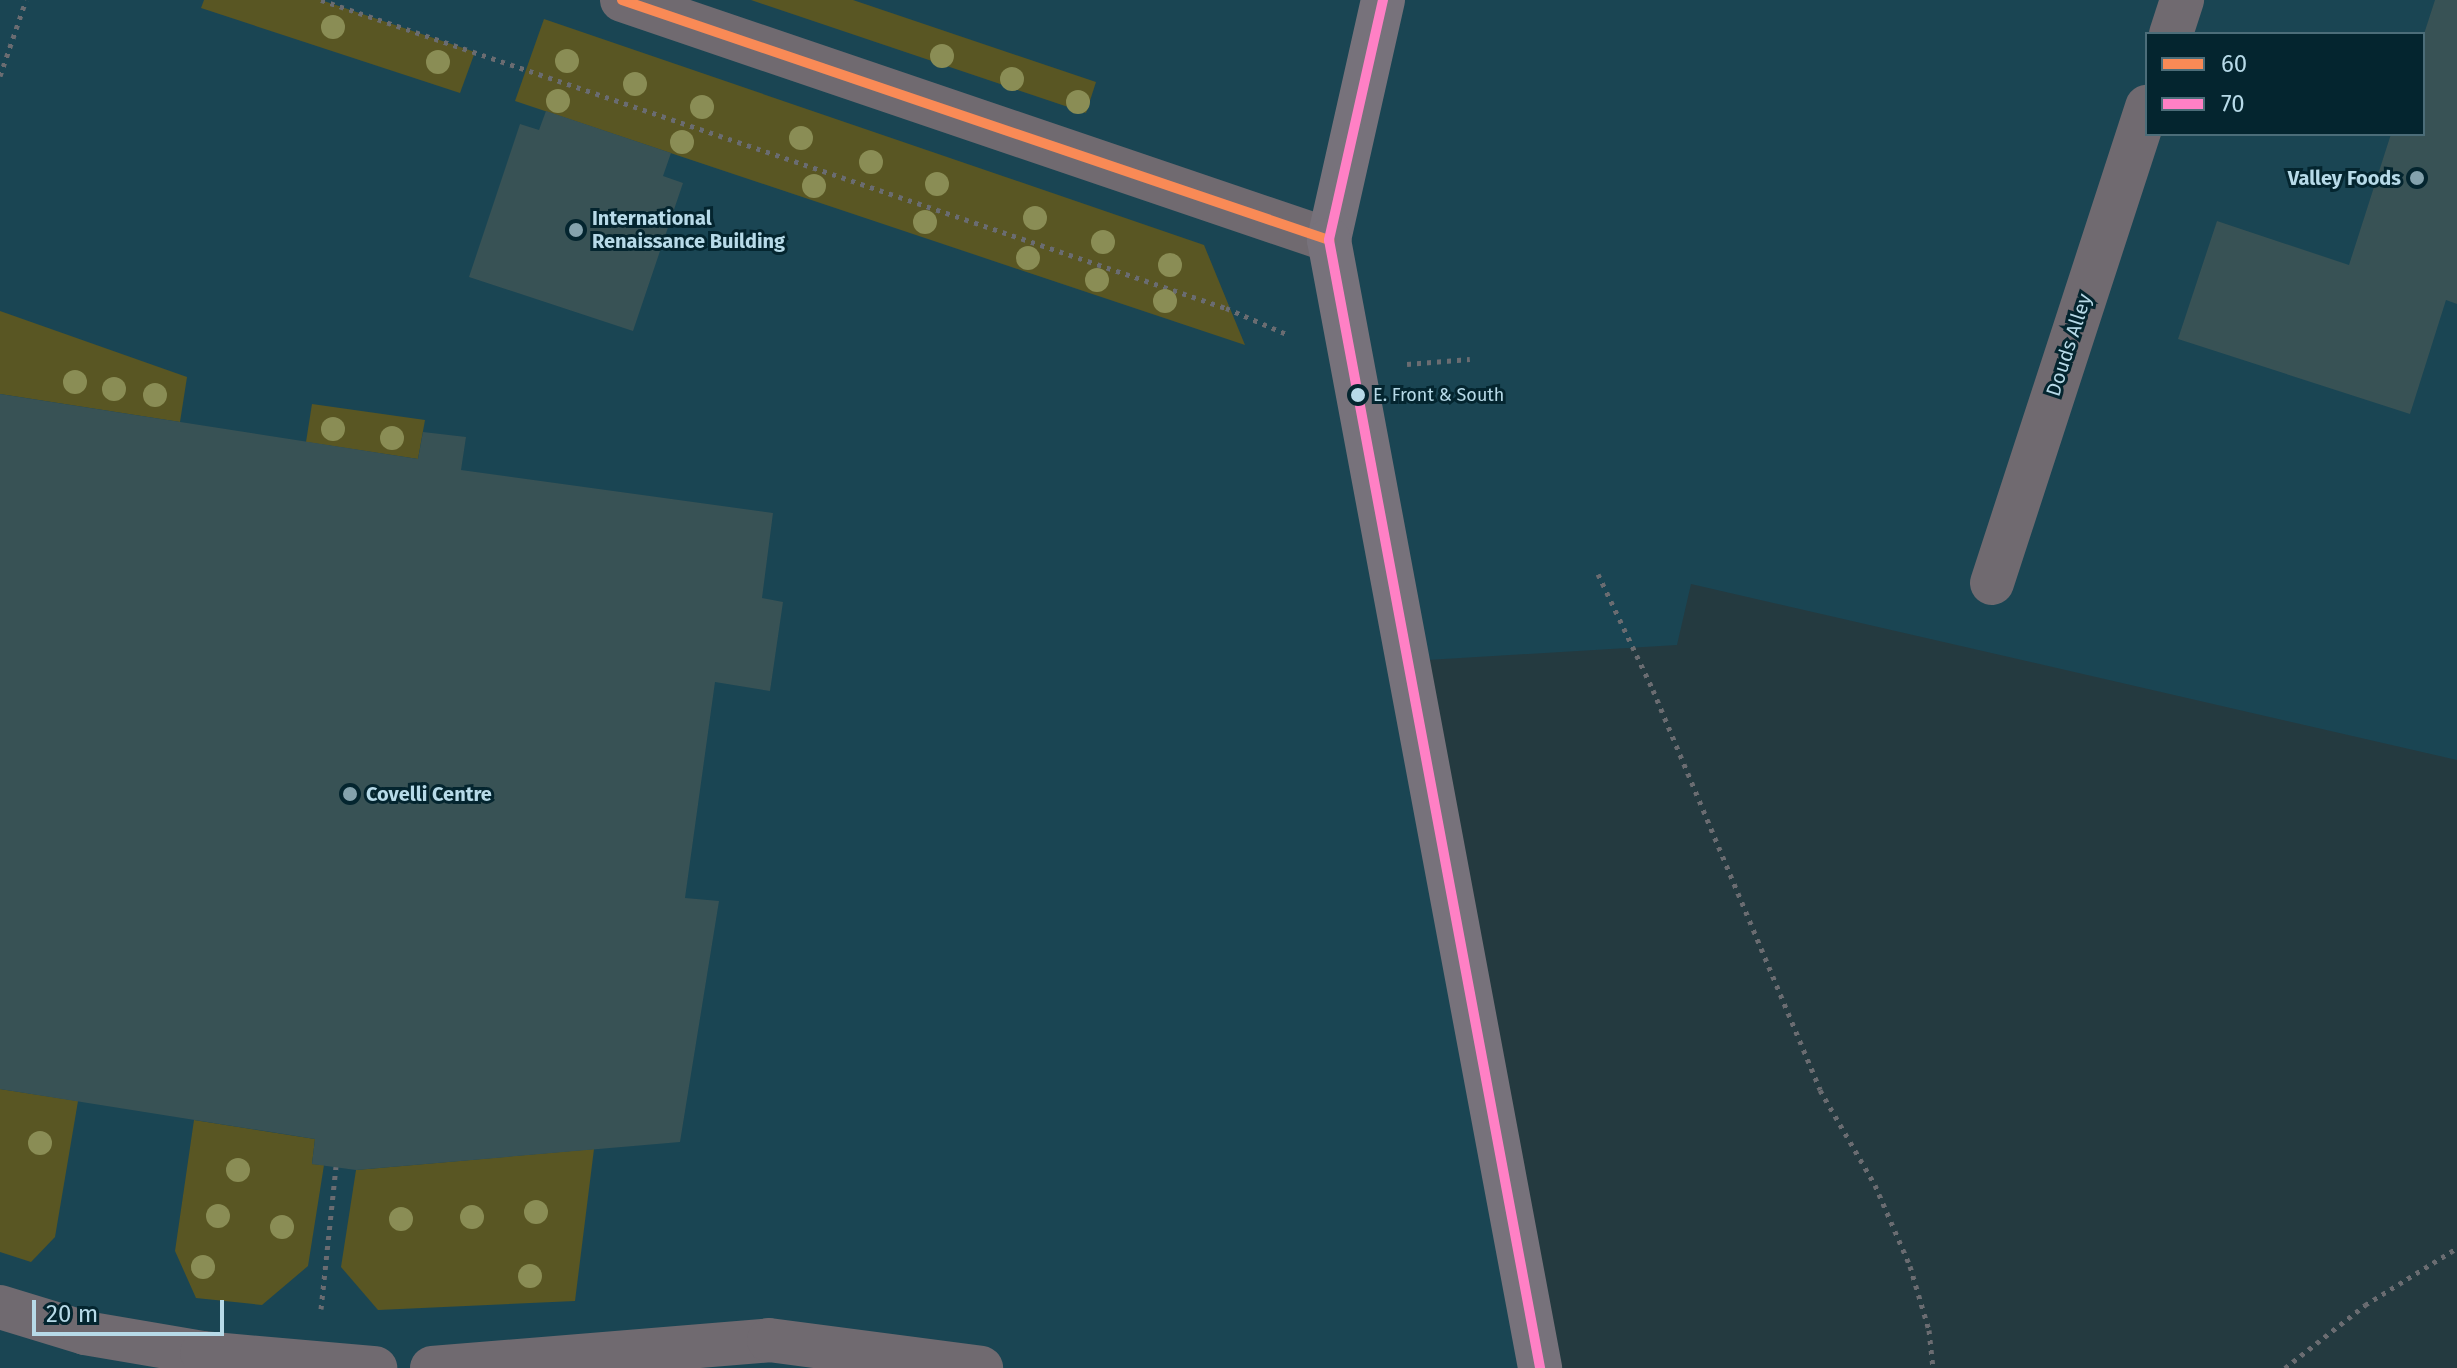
<!DOCTYPE html>
<html>
<head>
<meta charset="utf-8">
<style>
  body { margin:0 }
  #map { position:relative; width:2457px; height:1368px; overflow:hidden; background:#243a40; font-family:"Fira Sans",sans-serif }
  div>[style] { position:absolute }
  [style*='--x'] { left:calc(var(--x)*1px); top:calc(var(--y)*1px); width:calc(var(--w)*1px); rotate:calc(var(--a)*1deg) }
  .built>* { inset:0; background:#1a4553 }
  .green>* { inset:0; background:#595623 }
  .building>* { inset:0; background:#385255 }
  .path>* { height:5px; margin-top:-2.5px; transform-origin:0; background:repeating-linear-gradient(90deg,#6a6c71 0 4px,transparent 0 10px) }
  .minor>* { height:44px; margin:-22px; padding:0 22px; transform-origin:22px; border-radius:22px; background:#706a70 }
  .major>* { height:44px; margin:-22px; padding:0 22px; transform-origin:22px; border-radius:22px; background:#77727b }
  .bus-1>* { height:10px; margin:-5px; padding:0 5px; transform-origin:5px; border-radius:5px; background:#f98a56 }
  .bus-2>* { height:10px; margin:-5px; padding:0 5px; transform-origin:5px; border-radius:5px; background:#ff80c5 }
  .trees>* { width:24px; height:24px; margin:-12px; border-radius:50%; background:#8a8d55 }
  .dots>* { width:22px; height:22px; translate:-50% -50%; box-sizing:border-box; border:4px solid #04252f; border-radius:50% }
  span { translate:-50% -50%; white-space:nowrap; text-align:center; line-height:1.15; -webkit-text-stroke:6px #04252f; paint-order:stroke }
  .bus-label { font-size:18px; color:#b7dae8 }
  .left { translate:0 -50%; text-align:left }
  .poi-label { font-size:20px; color:#b7dae8; font-weight:700 }
  .right { translate:-100% -50%; text-align:right }
  .street-label { font-size:20px; color:#b7dae8 }
  .legend { position:absolute; left:2145px; top:32px; width:280px; height:104px; box-sizing:border-box; background:#04252f; border:2px solid #4c6d79; margin:0; padding:10px 14px; list-style:none; font-size:24px; color:#b7dae8 }
  .legend li { display:flex; align-items:center; gap:16px; height:40px }
  .legend b { width:40px; border:2px solid #4c6d79 }
  .scale { position:absolute; left:32px; top:1300px; width:192px; height:36px; box-sizing:border-box; border:4px solid #b7dae8; border-top:0; padding-left:10px; font-size:24px; line-height:28px; white-space:nowrap; color:#b7dae8; -webkit-text-stroke:6px #04252f; paint-order:stroke }
</style>
</head>
<body>
<div id="map">
  <div class="built">
    <i style="clip-path:polygon(evenodd,0 0,2457px 0,2457px 760px,1691px 584px,1677px 645px,1411px 661px,1540px 1368px,0 1368px,0 0,2147px 34px,2423px 34px,2423px 134px,2147px 134px,2147px 34px)"></i>
  </div>
  <div class="green">
    <i style="clip-path:polygon(204px 0,321px 0,475px 52px,460px 93px,201px 8px)"></i>
    <i style="clip-path:polygon(751px 0,853px 0,1096px 82px,1086px 113px)"></i>
    <i style="clip-path:polygon(544px 19px,1204px 245px,1245px 345px,515px 101px)"></i>
    <i style="clip-path:polygon(0 311px,187px 377px,180px 422px,0 394px)"></i>
    <i style="clip-path:polygon(312px 404px,425px 420px,418px 459px,306px 442px)"></i>
    <i style="clip-path:polygon(0 1089px,78px 1101px,55px 1237px,31px 1262px,0 1252px)"></i>
    <i style="clip-path:polygon(194px 1120px,315px 1139px,312px 1164px,324px 1165px,308px 1266px,262px 1305px,196px 1298px,175px 1251px)"></i>
    <i style="clip-path:polygon(594px 1149px,575px 1301px,378px 1310px,341px 1267px,356px 1170px)"></i>
  </div>
  <div class="building">
    <i style="clip-path:polygon(2435px 0,2457px 0,2457px 304px,2446px 300px,2410px 414px,2178px 339px,2217px 221px,2349px 265px,2391px 134px,2423px 134px,2423px 37px)"></i>
    <i style="clip-path:polygon(546px 111px,671px 153px,663px 176px,683px 183px,633px 331px,469px 277px,520px 124px,539px 130px)"></i>
    <i style="clip-path:polygon(0 394px,418px 459px,423px 432px,466px 437px,461px 470px,773px 513px,762px 598px,783px 602px,770px 691px,715px 682px,685px 898px,719px 901px,680px 1142px,356px 1170px,312px 1164px,315px 1139px,0 1089px)"></i>
  </div>
  <div class="path">
    <i style="--x:321;--y:0;--w:956;--a:18.8"></i>
    <i style="--x:1226;--y:308;--w:69;--a:23.2"></i>
    <i style="--x:0;--y:76;--w:80;--a:-71.1"></i>
    <i style="--x:1407;--y:364;--w:63;--a:-4.5"></i>
    <i style="--x:1598;--y:574;--w:128;--a:64.6"></i>
    <i style="--x:1653;--y:690;--w:433;--a:67.3"></i>
    <i style="--x:1820;--y:1090;--w:110;--a:59.9"></i>
    <i style="--x:1875;--y:1185;--w:88;--a:66.6"></i>
    <i style="--x:1910;--y:1266;--w:67;--a:73.5"></i>
    <i style="--x:1929;--y:1330;--w:38;--a:84"></i>
    <i style="--x:321;--y:1309;--w:143;--a:-84"></i>
    <i style="--x:2285;--y:1368;--w:102;--a:-38.2"></i>
    <i style="--x:2365;--y:1305;--w:108;--a:-31.8"></i>
  </div>
  <div class="minor">
    <i style="--x:622;--y:0;--w:747;--a:18.75"></i>
    <i style="--x:2171;--y:34;--w:36;--a:-72"></i>
    <i style="--x:1992;--y:583;--w:501;--a:-71.96"></i>
    <i style="--x:0;--y:1307;--w:89;--a:17"></i>
    <i style="--x:85;--y:1333;--w:119;--a:9.7"></i>
    <i style="--x:202;--y:1353;--w:174;--a:5"></i>
    <i style="--x:432;--y:1368;--w:338;--a:-4.7"></i>
    <i style="--x:769;--y:1340;--w:214;--a:7.5"></i>
  </div>
  <div class="major">
    <i style="--x:1383;--y:0;--w:246;--a:102.7"></i>
    <i style="--x:1329;--y:240;--w:1148;--a:79.4"></i>
  </div>
  <div class="bus-1">
    <i style="--x:622;--y:0;--w:747;--a:18.75"></i>
  </div>
  <div class="bus-2">
    <i style="--x:1383;--y:0;--w:246;--a:102.7"></i>
    <i style="--x:1329;--y:240;--w:1148;--a:79.4"></i>
  </div>
  <div class="trees">
    <i style="left:333px;top:27px"></i>
    <i style="left:942px;top:56px"></i>
    <i style="left:567px;top:61px"></i>
    <i style="left:438px;top:62px"></i>
    <i style="left:1012px;top:79px"></i>
    <i style="left:635px;top:84px"></i>
    <i style="left:558px;top:101px"></i>
    <i style="left:1078px;top:102px"></i>
    <i style="left:702px;top:107px"></i>
    <i style="left:801px;top:138px"></i>
    <i style="left:682px;top:142px"></i>
    <i style="left:871px;top:162px"></i>
    <i style="left:937px;top:184px"></i>
    <i style="left:814px;top:186px"></i>
    <i style="left:1035px;top:218px"></i>
    <i style="left:925px;top:222px"></i>
    <i style="left:1103px;top:242px"></i>
    <i style="left:1028px;top:258px"></i>
    <i style="left:1170px;top:265px"></i>
    <i style="left:1097px;top:280px"></i>
    <i style="left:1165px;top:301px"></i>
    <i style="left:75px;top:382px"></i>
    <i style="left:114px;top:389px"></i>
    <i style="left:155px;top:395px"></i>
    <i style="left:333px;top:429px"></i>
    <i style="left:392px;top:438px"></i>
    <i style="left:40px;top:1143px"></i>
    <i style="left:238px;top:1170px"></i>
    <i style="left:536px;top:1212px"></i>
    <i style="left:218px;top:1216px"></i>
    <i style="left:472px;top:1217px"></i>
    <i style="left:401px;top:1219px"></i>
    <i style="left:282px;top:1227px"></i>
    <i style="left:203px;top:1267px"></i>
    <i style="left:530px;top:1276px"></i>
  </div>
  <div class="dots">
    <i style="left:2417px;top:178px;background:#84a2ad"></i>
    <i style="left:576px;top:230px;background:#84a2ad"></i>
    <i style="left:1358px;top:395px;background:#b7dae8"></i>
    <i style="left:350px;top:794px;background:#84a2ad"></i>
  </div>
  <div class="bus-label">
    <span class="left" style="left:1373px;top:395px">E. Front &amp; South</span>
  </div>
  <div class="poi-label">
    <span class="right" style="left:2401px;top:178px">Valley Foods</span>
    <span class="left" style="left:592px;top:230px">International<br>Renaissance Building</span>
    <span class="left" style="left:366px;top:794px">Covelli Centre</span>
  </div>
  <div class="street-label">
    <span style="left:2069px;top:345px;rotate:-72deg">Douds Alley</span>
  </div>
  <ul class="legend">
  <li><b style="height:10px;background:#f98a56"></b>60</li>
  <li><b style="height:10px;background:#ff80c5"></b>70</li>
  </ul>
  <div class="scale">20 m</div>
</div>
</body>
</html>
